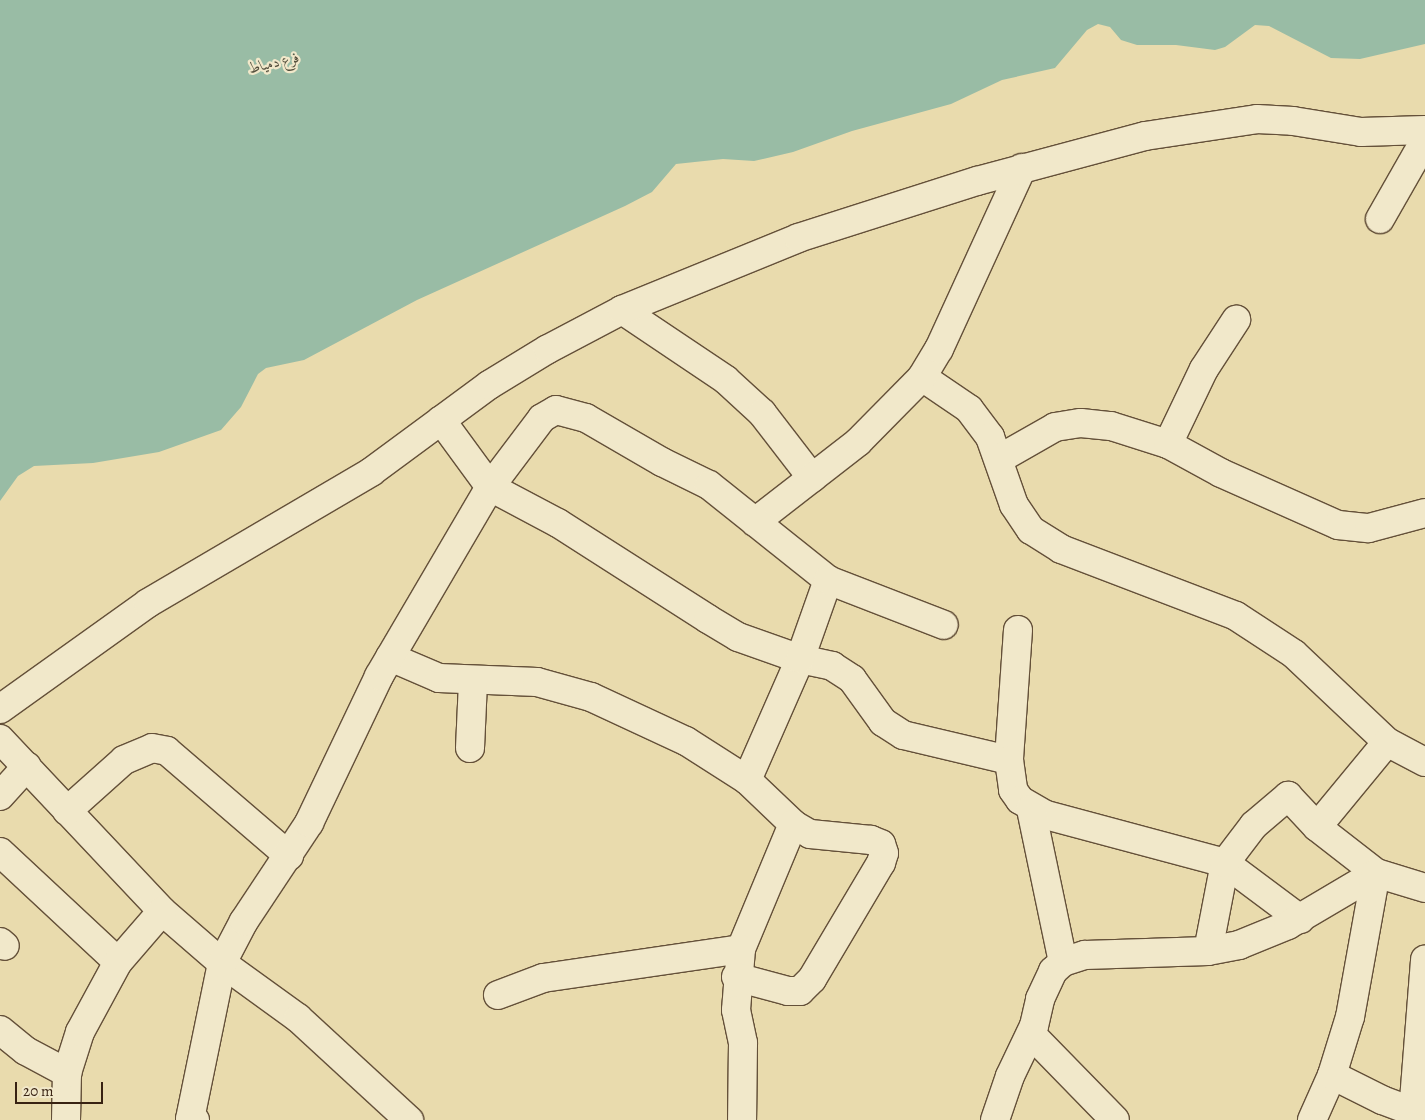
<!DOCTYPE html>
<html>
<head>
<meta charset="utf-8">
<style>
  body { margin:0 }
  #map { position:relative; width:1425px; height:1120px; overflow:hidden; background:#e9dbad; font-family:Alegreya,Amiri,serif }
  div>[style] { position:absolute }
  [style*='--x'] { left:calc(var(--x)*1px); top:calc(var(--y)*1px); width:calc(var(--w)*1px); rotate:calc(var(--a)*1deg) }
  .water>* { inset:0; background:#99bca5 }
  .roads { filter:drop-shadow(1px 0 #645039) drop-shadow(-1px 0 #645039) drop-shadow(0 1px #645039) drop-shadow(0 -1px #645039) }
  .minor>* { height:28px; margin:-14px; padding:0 14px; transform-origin:14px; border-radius:14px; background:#f1e8ca }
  span { translate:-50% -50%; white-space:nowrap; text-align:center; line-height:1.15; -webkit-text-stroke:4.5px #f1e8ca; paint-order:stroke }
  .water-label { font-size:15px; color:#55503e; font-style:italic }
  .scale { position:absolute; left:15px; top:1082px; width:88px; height:22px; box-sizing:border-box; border:2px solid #382212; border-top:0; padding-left:6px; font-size:15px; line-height:18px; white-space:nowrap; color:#382212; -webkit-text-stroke:4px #f1e8ca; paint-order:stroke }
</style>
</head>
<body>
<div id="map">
  <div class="water">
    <i style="clip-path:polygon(0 0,1425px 0,1425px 44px,1360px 59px,1331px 58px,1269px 26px,1255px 25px,1225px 47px,1215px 50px,1176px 45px,1137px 45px,1121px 40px,1110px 27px,1098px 24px,1087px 30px,1055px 68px,1002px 80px,951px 104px,852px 131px,793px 152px,754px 161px,723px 159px,676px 164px,652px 192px,625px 206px,417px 300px,304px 360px,266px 368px,258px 374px,241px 407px,221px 430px,159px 452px,93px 463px,34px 466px,18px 476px,0 501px)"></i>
  </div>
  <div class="roads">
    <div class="minor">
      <i style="--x:1380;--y:219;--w:91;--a:-60.3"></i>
      <i style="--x:622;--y:310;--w:125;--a:33.9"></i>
      <i style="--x:726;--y:380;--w:49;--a:42.5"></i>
      <i style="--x:762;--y:413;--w:82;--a:52.4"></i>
      <i style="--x:922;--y:377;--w:57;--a:34.2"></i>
      <i style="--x:969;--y:409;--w:35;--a:53"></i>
      <i style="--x:990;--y:437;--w:72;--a:70.6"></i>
      <i style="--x:1014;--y:505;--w:30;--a:56"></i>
      <i style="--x:1031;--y:530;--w:36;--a:32"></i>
      <i style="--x:1061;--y:549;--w:187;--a:20.9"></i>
      <i style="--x:1236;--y:616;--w:69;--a:33.2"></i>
      <i style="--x:1294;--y:654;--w:128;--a:43.4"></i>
      <i style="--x:1387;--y:742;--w:43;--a:27.8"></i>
      <i style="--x:441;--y:420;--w:83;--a:53.8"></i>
      <i style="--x:490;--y:487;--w:77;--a:27.9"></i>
      <i style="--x:558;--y:523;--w:178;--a:32.6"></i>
      <i style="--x:708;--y:619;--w:35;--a:31"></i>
      <i style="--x:738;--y:637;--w:66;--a:19.5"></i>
      <i style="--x:800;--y:659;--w:33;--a:12"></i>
      <i style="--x:832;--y:666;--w:24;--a:33"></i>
      <i style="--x:852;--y:679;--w:53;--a:54.2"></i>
      <i style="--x:883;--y:722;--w:24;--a:33"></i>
      <i style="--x:903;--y:735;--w:109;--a:13.3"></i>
      <i style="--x:1168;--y:444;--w:83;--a:-64.4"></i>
      <i style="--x:1204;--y:369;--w:59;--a:-56.9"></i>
      <i style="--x:999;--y:459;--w:64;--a:-29.7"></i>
      <i style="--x:1055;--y:427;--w:26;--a:-9"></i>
      <i style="--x:1081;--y:423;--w:30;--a:6"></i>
      <i style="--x:1111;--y:426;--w:60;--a:17.5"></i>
      <i style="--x:1168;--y:444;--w:60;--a:28.7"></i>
      <i style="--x:1221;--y:473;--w:128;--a:24"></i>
      <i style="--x:1338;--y:525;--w:31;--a:6"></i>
      <i style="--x:1369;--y:528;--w:58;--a:-15"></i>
      <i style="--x:755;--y:522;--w:130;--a:-37.8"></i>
      <i style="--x:858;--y:442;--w:91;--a:-45.4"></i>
      <i style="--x:922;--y:377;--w:33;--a:-59"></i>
      <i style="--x:939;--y:349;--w:199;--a:-65.4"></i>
      <i style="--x:1018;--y:630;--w:130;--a:94"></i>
      <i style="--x:1009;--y:760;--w:30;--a:82"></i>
      <i style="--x:1013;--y:790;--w:12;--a:55"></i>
      <i style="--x:1020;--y:800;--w:30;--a:30"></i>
      <i style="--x:1046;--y:815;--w:185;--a:15"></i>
      <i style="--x:1225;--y:863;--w:94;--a:36.7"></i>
      <i style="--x:390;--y:657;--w:53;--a:23.2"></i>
      <i style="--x:439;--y:678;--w:98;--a:2.3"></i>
      <i style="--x:537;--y:682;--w:56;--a:15.5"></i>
      <i style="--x:591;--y:697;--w:105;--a:24.9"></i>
      <i style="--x:686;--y:741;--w:72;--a:32.6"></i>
      <i style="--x:747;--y:780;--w:64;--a:43.7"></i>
      <i style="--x:793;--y:824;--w:135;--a:112.6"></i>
      <i style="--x:741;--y:949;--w:61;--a:94.7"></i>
      <i style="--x:736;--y:1010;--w:34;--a:78"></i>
      <i style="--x:743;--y:1043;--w:77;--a:90.7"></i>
      <i style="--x:0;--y:709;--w:182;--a:-35.6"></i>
      <i style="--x:148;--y:603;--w:259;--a:-30.4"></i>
      <i style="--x:371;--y:472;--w:147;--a:-36.4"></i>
      <i style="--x:489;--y:385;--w:69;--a:-31.4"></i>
      <i style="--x:548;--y:349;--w:84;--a:-27.8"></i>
      <i style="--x:622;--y:310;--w:190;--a:-22.2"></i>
      <i style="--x:798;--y:238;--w:188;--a:-17.7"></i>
      <i style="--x:977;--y:181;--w:174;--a:-15"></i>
      <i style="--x:1145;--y:136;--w:113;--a:-8.6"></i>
      <i style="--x:1257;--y:119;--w:36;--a:3"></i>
      <i style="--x:1293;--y:121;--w:69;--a:9.2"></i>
      <i style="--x:1361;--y:132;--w:64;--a:-1.8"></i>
      <i style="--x:0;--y:739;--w:236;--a:46.7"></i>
      <i style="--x:162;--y:911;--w:79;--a:40.9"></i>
      <i style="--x:222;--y:963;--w:94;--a:35.9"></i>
      <i style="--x:298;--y:1018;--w:151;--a:42.6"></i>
      <i style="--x:470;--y:748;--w:66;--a:-87.4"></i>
      <i style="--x:747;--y:780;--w:132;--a:-66.3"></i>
      <i style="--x:800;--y:659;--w:84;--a:-70.5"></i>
      <i style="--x:0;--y:796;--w:40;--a:-48"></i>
      <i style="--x:1031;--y:809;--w:156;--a:78.2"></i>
      <i style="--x:67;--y:811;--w:76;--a:-41.8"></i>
      <i style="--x:124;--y:760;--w:30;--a:-23"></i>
      <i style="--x:152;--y:748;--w:15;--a:11"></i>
      <i style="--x:167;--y:751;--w:161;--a:40.7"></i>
      <i style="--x:1317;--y:827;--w:110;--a:-50.5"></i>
      <i style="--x:0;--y:852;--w:161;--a:43"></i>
      <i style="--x:118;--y:962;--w:67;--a:-49.2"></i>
      <i style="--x:0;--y:942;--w:6;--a:39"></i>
      <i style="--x:1208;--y:951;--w:90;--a:-79.1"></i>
      <i style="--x:1225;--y:863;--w:48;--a:-52.7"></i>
      <i style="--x:1254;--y:825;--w:45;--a:-40.5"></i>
      <i style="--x:1288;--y:796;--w:42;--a:46.9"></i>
      <i style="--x:1317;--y:827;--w:75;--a:37.9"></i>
      <i style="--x:1376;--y:873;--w:51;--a:17"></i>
      <i style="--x:736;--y:977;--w:54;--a:15.1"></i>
      <i style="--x:788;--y:991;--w:12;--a:0"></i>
      <i style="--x:800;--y:991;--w:17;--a:-45"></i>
      <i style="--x:812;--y:979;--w:135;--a:-59.3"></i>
      <i style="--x:881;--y:863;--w:10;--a:-73"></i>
      <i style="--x:884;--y:853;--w:9;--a:-108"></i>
      <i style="--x:881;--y:844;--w:11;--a:-158"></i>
      <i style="--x:871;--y:840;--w:61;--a:-174.4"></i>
      <i style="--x:810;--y:834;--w:20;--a:-150"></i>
      <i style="--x:498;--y:995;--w:48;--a:-20.7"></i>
      <i style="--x:543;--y:978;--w:200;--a:-8.3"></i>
      <i style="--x:0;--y:1030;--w:33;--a:39"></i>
      <i style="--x:26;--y:1051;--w:47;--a:28.2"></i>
      <i style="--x:1031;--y:1034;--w:120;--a:45.7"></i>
      <i style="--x:1332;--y:1075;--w:56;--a:26.6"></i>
      <i style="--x:1382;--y:1100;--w:46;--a:20.4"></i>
      <i style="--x:1413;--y:1113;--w:154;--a:-85.5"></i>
      <i style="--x:66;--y:1120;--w:47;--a:-88.8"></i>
      <i style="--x:67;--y:1073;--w:43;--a:-72.4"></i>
      <i style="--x:80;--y:1032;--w:80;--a:-61.5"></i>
      <i style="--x:195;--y:1120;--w:5;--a:-169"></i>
      <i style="--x:190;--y:1119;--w:159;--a:-78.4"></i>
      <i style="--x:222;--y:963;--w:47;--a:-62.4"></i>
      <i style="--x:244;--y:921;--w:118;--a:-56.4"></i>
      <i style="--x:309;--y:823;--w:163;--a:-64.5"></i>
      <i style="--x:379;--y:676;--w:219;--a:-59.6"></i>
      <i style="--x:490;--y:487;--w:86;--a:-53"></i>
      <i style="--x:542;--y:418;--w:16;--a:-30"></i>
      <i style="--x:556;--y:410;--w:31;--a:15"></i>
      <i style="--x:586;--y:418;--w:88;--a:30.1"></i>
      <i style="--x:662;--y:462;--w:52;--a:26.1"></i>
      <i style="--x:709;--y:485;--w:152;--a:38.6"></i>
      <i style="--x:828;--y:580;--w:124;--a:21.2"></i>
      <i style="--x:995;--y:1120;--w:46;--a:-71.2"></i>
      <i style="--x:1010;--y:1076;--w:55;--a:-64.4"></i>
      <i style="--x:1034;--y:1026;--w:28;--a:-77"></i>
      <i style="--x:1040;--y:999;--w:31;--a:-65"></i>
      <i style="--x:1053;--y:971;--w:13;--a:-42"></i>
      <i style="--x:1063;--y:962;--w:23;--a:-18"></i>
      <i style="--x:1085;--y:955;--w:123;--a:-1.9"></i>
      <i style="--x:1208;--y:951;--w:32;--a:-11"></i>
      <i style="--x:1239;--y:945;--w:53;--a:-22.2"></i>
      <i style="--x:1288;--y:925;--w:102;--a:-30.6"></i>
      <i style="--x:1312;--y:1120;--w:49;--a:-66"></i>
      <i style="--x:1332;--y:1075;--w:61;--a:-72.8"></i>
      <i style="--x:1350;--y:1017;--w:146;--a:-79.8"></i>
    </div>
  </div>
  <div class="water-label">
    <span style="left:274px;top:63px;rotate:-13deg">فرع دمياط</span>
  </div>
  <div class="scale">20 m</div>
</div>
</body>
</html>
